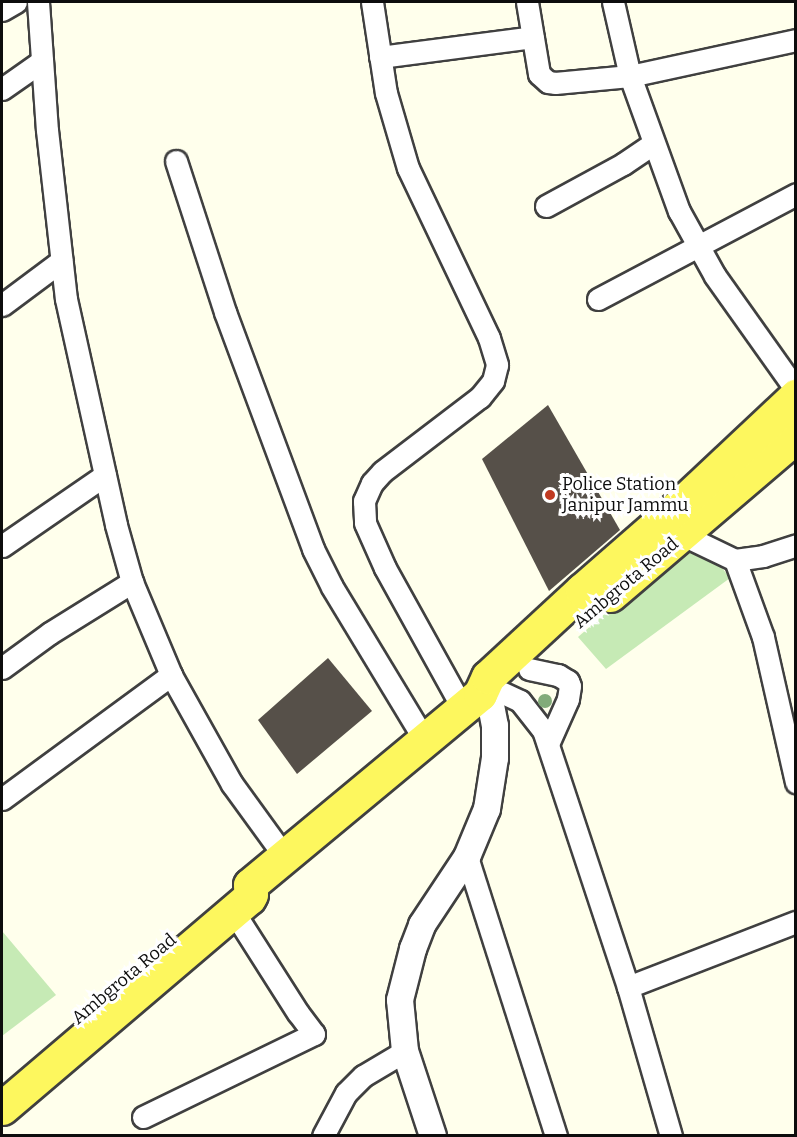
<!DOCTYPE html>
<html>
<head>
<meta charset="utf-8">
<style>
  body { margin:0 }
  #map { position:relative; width:797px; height:1137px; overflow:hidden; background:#ffffec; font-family:Bitter,serif }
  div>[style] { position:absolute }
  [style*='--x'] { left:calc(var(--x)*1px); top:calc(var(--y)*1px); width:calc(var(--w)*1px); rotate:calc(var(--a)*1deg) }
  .green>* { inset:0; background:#c6eab5 }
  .building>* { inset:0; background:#565049 }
  .roads { filter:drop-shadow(2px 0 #404040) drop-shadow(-2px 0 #404040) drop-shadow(0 2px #404040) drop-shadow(0 -2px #404040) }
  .minor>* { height:21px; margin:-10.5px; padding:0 10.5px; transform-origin:10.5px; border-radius:10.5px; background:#fff }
  .tertiary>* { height:26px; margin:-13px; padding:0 13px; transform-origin:13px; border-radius:13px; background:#fff }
  .primary>* { height:33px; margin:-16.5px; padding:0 16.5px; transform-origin:16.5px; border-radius:16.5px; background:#fdf75e }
  .trees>* { width:14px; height:14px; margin:-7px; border-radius:50%; background:#82ab79 }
  .dots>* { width:16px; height:16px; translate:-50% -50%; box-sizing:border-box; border:3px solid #fff; border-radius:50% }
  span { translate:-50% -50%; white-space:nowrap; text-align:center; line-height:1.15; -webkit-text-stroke:6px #fff; paint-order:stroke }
  .poi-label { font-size:18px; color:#0d0d0d }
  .left { translate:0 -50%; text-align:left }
  .street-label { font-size:18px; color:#0d0d0d }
  .frame { position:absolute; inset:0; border:3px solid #0d0d0d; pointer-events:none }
</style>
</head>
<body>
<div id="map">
  <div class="green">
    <i style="clip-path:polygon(691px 550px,711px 554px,730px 578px,606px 669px,578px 637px,676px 552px)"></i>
    <i style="clip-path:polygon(2px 931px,56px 995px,2px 1036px)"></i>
  </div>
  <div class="building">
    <i style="clip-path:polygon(548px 405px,620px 530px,549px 591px,482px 459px)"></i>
    <i style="clip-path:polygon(328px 658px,372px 711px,297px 774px,258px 720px)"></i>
  </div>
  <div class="roads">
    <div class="minor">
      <i style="--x:38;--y:2;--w:128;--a:86"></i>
      <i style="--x:47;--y:130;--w:170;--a:83.6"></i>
      <i style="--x:66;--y:299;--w:231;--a:77.5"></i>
      <i style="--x:116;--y:525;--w:59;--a:74.3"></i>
      <i style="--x:132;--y:582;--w:101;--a:67.2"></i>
      <i style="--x:171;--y:675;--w:125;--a:60.8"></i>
      <i style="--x:232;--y:784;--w:90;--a:54"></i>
      <i style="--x:372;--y:2;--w:92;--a:81.3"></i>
      <i style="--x:386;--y:93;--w:78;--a:73.7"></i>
      <i style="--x:408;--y:168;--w:188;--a:64.5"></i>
      <i style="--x:489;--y:338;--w:28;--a:73"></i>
      <i style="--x:497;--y:365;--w:16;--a:104"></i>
      <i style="--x:493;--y:381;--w:21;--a:129"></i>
      <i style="--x:480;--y:397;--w:123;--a:142.6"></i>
      <i style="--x:382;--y:472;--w:15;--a:132"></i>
      <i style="--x:372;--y:483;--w:20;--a:114"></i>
      <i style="--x:364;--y:501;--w:22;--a:87"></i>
      <i style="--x:365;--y:523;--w:49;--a:66"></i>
      <i style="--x:385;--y:568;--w:159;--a:61"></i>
      <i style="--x:527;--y:2;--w:73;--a:80.5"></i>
      <i style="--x:539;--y:74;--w:12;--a:42"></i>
      <i style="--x:548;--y:82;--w:7;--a:8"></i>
      <i style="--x:555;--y:83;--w:75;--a:-5.3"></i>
      <i style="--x:630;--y:76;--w:170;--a:-12.2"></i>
      <i style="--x:613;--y:2;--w:76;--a:77.1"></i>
      <i style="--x:630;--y:76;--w:144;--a:70.1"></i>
      <i style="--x:679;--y:211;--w:74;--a:61"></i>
      <i style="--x:715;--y:276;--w:140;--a:54.6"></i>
      <i style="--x:2;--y:10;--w:16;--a:-30"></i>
      <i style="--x:380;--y:57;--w:154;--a:-7.4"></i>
      <i style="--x:2;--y:89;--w:49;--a:-35"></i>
      <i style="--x:176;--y:161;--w:159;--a:72"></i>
      <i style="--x:225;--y:312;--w:253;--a:69.6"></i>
      <i style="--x:313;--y:549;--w:42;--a:63.4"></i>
      <i style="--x:332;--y:587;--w:178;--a:58.8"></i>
      <i style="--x:546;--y:206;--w:88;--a:-28.6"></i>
      <i style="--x:623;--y:164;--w:37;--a:-34"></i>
      <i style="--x:598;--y:299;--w:224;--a:-27.9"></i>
      <i style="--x:2;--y:305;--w:74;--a:-36.7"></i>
      <i style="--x:683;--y:535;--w:58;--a:25.7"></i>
      <i style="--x:735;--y:560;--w:28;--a:-8"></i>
      <i style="--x:763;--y:556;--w:35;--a:-18"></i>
      <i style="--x:2;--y:546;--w:125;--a:-34.6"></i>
      <i style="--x:735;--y:560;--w:82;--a:70"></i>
      <i style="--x:763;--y:637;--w:149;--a:77.2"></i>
      <i style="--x:2;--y:668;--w:59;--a:-36.1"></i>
      <i style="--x:50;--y:633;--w:97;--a:-31.9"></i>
      <i style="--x:529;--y:669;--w:30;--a:12"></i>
      <i style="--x:558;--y:675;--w:12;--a:31"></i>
      <i style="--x:568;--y:681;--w:5;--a:68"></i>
      <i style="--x:570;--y:686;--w:13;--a:99"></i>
      <i style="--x:568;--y:699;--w:49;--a:114"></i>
      <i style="--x:503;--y:693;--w:19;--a:25"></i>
      <i style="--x:520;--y:701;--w:37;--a:52"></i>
      <i style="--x:543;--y:730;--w:271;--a:71.7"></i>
      <i style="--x:628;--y:987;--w:155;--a:73.9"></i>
      <i style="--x:2;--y:799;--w:210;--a:-36.3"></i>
      <i style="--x:467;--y:857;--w:293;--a:72.3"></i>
      <i style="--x:628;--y:987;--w:180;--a:-21.2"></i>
      <i style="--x:143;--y:1117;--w:190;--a:-25.9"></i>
      <i style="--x:314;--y:1034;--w:26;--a:-127"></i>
      <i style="--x:298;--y:1013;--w:121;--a:-122.5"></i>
      <i style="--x:323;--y:1136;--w:49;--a:-61.9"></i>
      <i style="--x:346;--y:1093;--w:24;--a:-45"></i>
      <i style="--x:363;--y:1076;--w:49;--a:-30.8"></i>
    </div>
    <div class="tertiary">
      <i style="--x:433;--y:1136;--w:89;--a:-108.2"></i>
      <i style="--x:405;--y:1051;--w:51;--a:-95.6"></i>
      <i style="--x:400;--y:1000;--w:53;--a:-75.7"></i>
      <i style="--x:413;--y:949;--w:26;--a:-69"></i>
      <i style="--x:422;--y:925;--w:82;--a:-56.5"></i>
      <i style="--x:467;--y:857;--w:52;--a:-67.4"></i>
      <i style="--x:487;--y:809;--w:52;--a:-81.1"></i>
      <i style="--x:495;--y:758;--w:32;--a:-90"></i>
      <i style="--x:495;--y:726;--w:32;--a:-101"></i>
    </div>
    <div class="primary">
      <i style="--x:610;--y:595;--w:245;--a:-40.5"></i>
      <i style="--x:250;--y:885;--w:299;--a:-39.7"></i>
      <i style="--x:480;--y:694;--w:19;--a:-65"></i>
      <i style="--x:488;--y:677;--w:128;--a:-42.8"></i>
      <i style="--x:582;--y:590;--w:135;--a:-41.1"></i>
      <i style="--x:684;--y:501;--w:154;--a:-43.2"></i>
      <i style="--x:2;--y:1108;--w:324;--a:-40.4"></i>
      <i style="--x:249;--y:898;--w:4;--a:-63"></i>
      <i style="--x:251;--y:894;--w:9;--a:-96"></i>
    </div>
  </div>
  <div class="trees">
    <i style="left:545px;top:701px"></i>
  </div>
  <div class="dots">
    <i style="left:550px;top:495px;background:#c13a21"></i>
  </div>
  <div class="poi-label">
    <span class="left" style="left:562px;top:495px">Police Station<br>Janipur Jammu</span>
  </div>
  <div class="street-label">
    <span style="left:626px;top:583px;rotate:-40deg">Ambgrota Road</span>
    <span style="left:124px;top:979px;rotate:-40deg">Ambgrota Road</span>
  </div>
  <div class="frame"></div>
</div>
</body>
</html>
